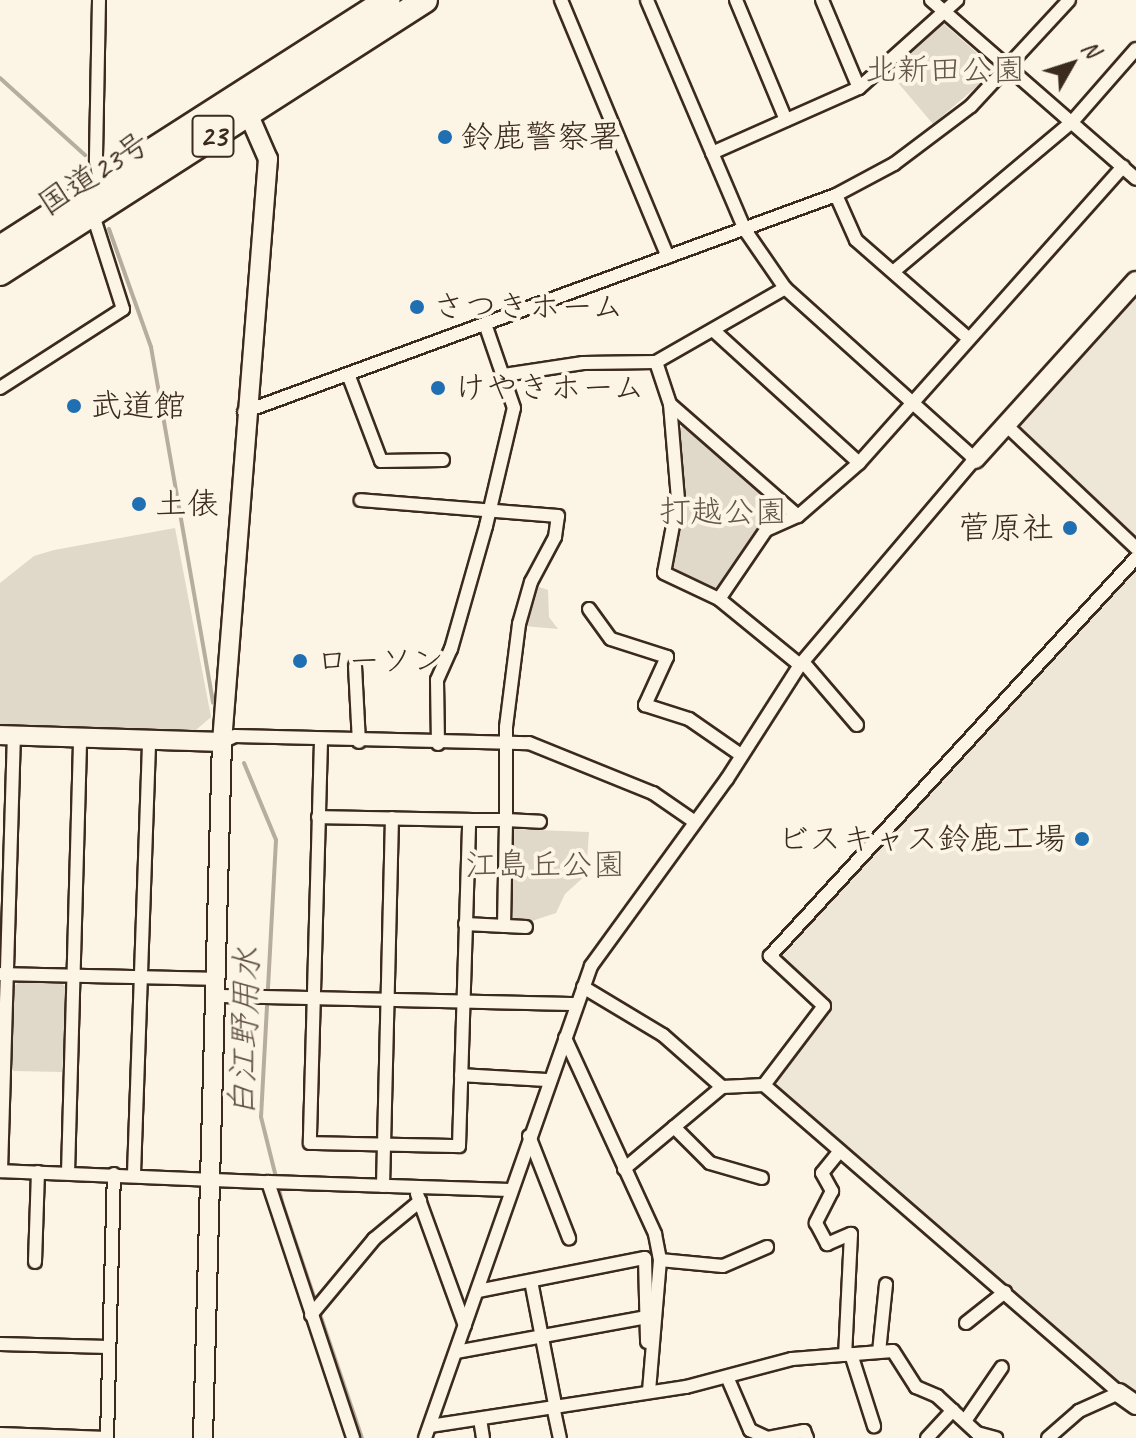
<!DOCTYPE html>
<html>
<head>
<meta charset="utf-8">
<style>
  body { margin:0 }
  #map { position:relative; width:1136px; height:1438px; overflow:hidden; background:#fcf5e5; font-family:Caveat,"Klee One",sans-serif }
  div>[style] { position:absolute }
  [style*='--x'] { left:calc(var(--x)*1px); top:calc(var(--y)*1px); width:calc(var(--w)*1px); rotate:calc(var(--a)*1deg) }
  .built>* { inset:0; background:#eee6d6 }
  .green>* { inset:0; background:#e0d8c8 }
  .stream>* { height:4px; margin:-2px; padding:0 2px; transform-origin:2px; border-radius:2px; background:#b7ad9e }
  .roads { filter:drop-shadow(2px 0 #3b2a1e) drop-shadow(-2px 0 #3b2a1e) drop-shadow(0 2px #3b2a1e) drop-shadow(0 -2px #3b2a1e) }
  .street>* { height:12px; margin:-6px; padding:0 6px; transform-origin:6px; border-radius:6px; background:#fcf5e5 }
  .secondary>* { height:18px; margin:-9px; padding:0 9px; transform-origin:9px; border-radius:9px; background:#fcf5e5 }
  .highway>* { height:24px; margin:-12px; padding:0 12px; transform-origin:12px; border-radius:12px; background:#fcf5e5 }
  .dots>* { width:22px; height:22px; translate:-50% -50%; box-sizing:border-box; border:4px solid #fcf5e5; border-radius:50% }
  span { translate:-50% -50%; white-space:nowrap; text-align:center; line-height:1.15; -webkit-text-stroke:8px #fcf5e5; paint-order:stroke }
  .shield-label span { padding:2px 6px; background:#fcf5e5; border:2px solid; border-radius:6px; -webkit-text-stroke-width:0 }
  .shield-label { font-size:30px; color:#3b2a1e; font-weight:700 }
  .park-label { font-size:32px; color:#645648 }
  .poi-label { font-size:32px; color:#3b2a1e }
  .left { translate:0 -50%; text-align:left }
  .right { translate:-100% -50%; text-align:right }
  .street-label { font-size:32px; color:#3b2a1e }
  .water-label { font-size:34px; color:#605144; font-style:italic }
  .north { position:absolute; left:1032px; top:24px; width:80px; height:80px; -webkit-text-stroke:6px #fcf5e5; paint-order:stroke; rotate:51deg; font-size:22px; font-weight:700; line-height:32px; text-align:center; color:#3b2a1e }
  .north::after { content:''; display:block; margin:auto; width:28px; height:36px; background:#3b2a1e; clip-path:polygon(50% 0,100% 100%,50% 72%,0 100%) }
</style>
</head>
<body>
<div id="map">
  <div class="built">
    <i style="clip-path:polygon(1136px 291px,1136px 542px,1021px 432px,1020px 421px)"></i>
    <i style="clip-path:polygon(1136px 563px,1136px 1398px,773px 1087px,772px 1080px,829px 1008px,780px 957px,782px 950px)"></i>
  </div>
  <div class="green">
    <i style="clip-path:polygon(943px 23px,996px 70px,933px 124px,888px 71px)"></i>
    <i style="clip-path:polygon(686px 424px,783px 510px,783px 517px,760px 528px,721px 588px,714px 590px,673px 567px,685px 500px,678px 477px,676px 430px)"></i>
    <i style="clip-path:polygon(175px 528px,211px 717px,196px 730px,0 724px,0 583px,34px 556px,54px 550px)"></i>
    <i style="clip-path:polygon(536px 586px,548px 590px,549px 617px,558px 629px,524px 626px)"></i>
    <i style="clip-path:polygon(512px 829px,589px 832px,586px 875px,565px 894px,556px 913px,532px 921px,509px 921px)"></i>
    <i style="clip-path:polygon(19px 982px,61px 982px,68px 990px,62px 1072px,14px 1071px,8px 1066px,11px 989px)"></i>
  </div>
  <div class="stream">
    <i style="--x:0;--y:78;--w:115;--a:42.2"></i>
    <i style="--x:109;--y:229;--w:125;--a:70.4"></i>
    <i style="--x:151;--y:347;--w:361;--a:80.1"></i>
    <i style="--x:244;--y:763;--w:83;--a:67.4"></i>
    <i style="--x:276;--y:840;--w:277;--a:93.1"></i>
    <i style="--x:261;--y:1117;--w:91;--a:76"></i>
    <i style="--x:283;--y:1205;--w:246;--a:71.3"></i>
  </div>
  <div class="roads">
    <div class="street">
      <i style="--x:99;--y:0;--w:161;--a:91.1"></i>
      <i style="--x:96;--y:161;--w:24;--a:78"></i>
      <i style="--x:561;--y:0;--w:278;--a:67.4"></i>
      <i style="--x:736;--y:0;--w:130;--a:67.4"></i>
      <i style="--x:822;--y:0;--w:95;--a:67.2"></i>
      <i style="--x:931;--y:0;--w:272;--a:41.1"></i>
      <i style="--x:712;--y:153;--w:161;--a:-23.9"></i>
      <i style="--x:859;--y:88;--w:132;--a:-41.9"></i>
      <i style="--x:836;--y:195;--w:49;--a:66"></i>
      <i style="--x:856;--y:240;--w:150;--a:41.2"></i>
      <i style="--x:893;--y:272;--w:234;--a:-40"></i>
      <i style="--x:1072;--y:122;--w:97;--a:-48.8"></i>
      <i style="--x:713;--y:330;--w:197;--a:42.3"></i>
      <i style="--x:656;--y:362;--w:44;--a:71.6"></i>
      <i style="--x:670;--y:404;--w:95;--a:85.2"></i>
      <i style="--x:678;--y:499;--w:75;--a:100.7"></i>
      <i style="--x:664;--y:573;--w:61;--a:25.3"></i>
      <i style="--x:719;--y:599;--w:104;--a:39.2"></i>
      <i style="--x:348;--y:374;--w:93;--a:69.2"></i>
      <i style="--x:381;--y:461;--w:62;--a:-0.9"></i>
      <i style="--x:504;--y:375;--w:80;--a:-8.6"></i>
      <i style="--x:583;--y:363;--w:73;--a:-0.8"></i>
      <i style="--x:656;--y:362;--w:149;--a:-29.8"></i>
      <i style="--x:0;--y:388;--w:146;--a:-32.7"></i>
      <i style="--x:123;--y:309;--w:102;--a:-107.7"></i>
      <i style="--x:670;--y:404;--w:170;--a:41.2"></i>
      <i style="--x:244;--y:412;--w:631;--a:-20.13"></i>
      <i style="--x:836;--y:195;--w:66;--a:-28.1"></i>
      <i style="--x:894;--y:164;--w:96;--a:-37"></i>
      <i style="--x:971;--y:106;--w:144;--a:-47.2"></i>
      <i style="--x:1006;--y:425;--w:179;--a:43.4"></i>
      <i style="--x:719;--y:599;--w:83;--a:-55.7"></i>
      <i style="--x:766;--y:530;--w:35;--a:-24"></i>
      <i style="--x:798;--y:516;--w:81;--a:-41"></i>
      <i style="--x:859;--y:463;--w:397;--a:-48.3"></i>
      <i style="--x:589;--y:609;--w:37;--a:54"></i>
      <i style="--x:611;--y:639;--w:59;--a:17.8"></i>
      <i style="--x:667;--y:657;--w:53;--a:114.6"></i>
      <i style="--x:645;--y:705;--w:46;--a:17.7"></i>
      <i style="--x:689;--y:719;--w:63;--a:34.7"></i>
      <i style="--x:803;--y:662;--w:83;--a:49.4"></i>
      <i style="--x:355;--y:666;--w:76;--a:87"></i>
      <i style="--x:321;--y:741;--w:402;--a:91.6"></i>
      <i style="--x:310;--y:1143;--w:149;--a:1.2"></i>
      <i style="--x:459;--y:1146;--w:326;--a:-88.2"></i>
      <i style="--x:469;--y:820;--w:37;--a:0"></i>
      <i style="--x:506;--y:820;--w:93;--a:-90"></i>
      <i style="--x:506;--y:727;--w:104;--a:-82.8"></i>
      <i style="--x:519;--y:624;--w:44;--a:-74.1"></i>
      <i style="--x:531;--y:582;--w:51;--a:-61.9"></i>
      <i style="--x:555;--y:537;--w:21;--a:-82"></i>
      <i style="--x:558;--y:516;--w:198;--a:-175.4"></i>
      <i style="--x:222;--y:742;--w:14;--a:-25"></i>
      <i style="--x:235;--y:736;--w:294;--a:1.4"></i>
      <i style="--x:529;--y:743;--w:134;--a:22"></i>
      <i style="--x:653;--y:793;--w:51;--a:34.6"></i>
      <i style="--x:438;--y:744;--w:64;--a:-90.9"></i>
      <i style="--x:437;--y:680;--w:34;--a:-66"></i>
      <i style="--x:451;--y:649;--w:128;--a:-74.1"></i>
      <i style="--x:486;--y:526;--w:121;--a:-76.7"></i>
      <i style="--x:514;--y:408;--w:89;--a:-109"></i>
      <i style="--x:318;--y:817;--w:151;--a:1.1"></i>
      <i style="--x:465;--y:924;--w:61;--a:2.8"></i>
      <i style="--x:504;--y:926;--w:106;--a:-88.9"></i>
      <i style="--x:506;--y:820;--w:34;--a:3"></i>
      <i style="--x:0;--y:974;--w:216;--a:1.3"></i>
      <i style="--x:583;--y:987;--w:93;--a:31"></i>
      <i style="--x:663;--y:1035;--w:79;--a:41.4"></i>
      <i style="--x:722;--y:1087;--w:42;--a:-2.7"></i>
      <i style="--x:764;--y:1085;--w:470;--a:40.9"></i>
      <i style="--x:1119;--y:1393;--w:44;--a:155.8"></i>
      <i style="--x:1079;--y:1411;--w:41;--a:138.9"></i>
      <i style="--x:216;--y:996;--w:360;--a:1.3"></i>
      <i style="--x:565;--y:1038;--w:216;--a:65.3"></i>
      <i style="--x:655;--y:1234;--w:26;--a:79"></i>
      <i style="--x:660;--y:1260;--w:130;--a:94.8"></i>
      <i style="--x:461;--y:1075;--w:88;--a:3.3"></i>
      <i style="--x:764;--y:1085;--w:99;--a:-52.8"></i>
      <i style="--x:824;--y:1006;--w:74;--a:-137.2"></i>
      <i style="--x:770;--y:956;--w:541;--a:-47.4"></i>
      <i style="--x:674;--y:1127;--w:51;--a:45"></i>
      <i style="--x:710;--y:1163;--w:54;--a:16.1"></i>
      <i style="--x:529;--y:1136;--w:110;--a:68.6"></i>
      <i style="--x:839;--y:1152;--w:27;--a:129"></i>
      <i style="--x:822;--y:1173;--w:21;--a:61"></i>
      <i style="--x:832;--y:1191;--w:36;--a:117"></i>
      <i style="--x:816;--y:1223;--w:24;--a:62"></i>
      <i style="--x:827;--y:1244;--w:26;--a:-23"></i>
      <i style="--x:851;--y:1234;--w:121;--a:92.8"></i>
      <i style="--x:624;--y:1169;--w:128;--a:-39.9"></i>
      <i style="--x:0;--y:1171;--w:268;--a:2.4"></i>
      <i style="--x:268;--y:1182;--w:270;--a:71.6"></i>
      <i style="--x:1;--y:1171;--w:436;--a:-88.3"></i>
      <i style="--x:68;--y:1173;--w:436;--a:-88.4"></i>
      <i style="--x:134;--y:1174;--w:434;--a:-88"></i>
      <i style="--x:268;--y:1182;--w:243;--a:1.9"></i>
      <i style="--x:383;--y:1186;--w:368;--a:-88.6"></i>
      <i style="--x:417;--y:1194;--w:140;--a:70"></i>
      <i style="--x:660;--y:1260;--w:63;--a:5.4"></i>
      <i style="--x:723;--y:1266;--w:48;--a:-23.4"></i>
      <i style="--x:35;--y:1262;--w:90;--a:-88.1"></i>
      <i style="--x:531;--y:1281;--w:126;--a:79"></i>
      <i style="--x:478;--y:1291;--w:170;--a:-11.2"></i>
      <i style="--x:645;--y:1258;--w:84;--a:88.6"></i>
      <i style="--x:311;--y:1315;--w:99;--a:-50.3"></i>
      <i style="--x:374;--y:1239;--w:60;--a:-39.6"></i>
      <i style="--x:966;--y:1323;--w:50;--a:-38.5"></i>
      <i style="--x:0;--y:1344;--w:108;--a:1.6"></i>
      <i style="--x:456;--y:1352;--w:194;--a:-10.4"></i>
      <i style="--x:879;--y:1352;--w:68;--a:-84.1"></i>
      <i style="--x:851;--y:1354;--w:76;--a:72.3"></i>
      <i style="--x:728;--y:1379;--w:56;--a:66.7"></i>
      <i style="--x:750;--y:1430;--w:19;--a:25"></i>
      <i style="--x:553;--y:1406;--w:33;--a:78"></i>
      <i style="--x:480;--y:1419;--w:19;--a:81"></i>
      <i style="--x:965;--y:1421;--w:65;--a:-55.6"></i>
      <i style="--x:430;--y:1426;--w:259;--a:-8.7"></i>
      <i style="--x:686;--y:1387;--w:110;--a:-14.8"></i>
      <i style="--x:792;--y:1359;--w:101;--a:-4.5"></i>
      <i style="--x:893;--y:1351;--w:43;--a:57.4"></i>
      <i style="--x:916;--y:1387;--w:23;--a:23"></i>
      <i style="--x:937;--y:1396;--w:54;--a:42.8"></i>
      <i style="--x:977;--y:1433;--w:20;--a:15"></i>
      <i style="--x:0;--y:1434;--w:107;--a:2.1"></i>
      <i style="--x:107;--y:1438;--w:264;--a:-88.5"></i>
      <i style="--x:425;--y:1438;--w:500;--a:-70.62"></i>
      <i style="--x:591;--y:966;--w:231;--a:-54"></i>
      <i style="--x:727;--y:779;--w:135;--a:-57.4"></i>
      <i style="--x:800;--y:665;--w:270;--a:-49.7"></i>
      <i style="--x:975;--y:459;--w:256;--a:-138"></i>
      <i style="--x:785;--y:288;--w:70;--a:-124.6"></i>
      <i style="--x:745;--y:230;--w:250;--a:-113.1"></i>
      <i style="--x:768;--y:1438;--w:37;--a:-11"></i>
      <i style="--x:804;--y:1431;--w:8;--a:67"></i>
      <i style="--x:927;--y:1438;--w:38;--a:-47"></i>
    </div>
    <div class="secondary">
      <i style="--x:975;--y:459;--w:240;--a:-47.9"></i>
      <i style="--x:0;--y:735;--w:222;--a:1.8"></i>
      <i style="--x:1119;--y:1393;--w:21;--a:35"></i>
      <i style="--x:203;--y:1438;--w:696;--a:-88.44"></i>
      <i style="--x:222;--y:742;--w:585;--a:-85.49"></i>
      <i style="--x:268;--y:159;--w:60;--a:-113.6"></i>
    </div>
    <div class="highway">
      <i style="--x:0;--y:248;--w:460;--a:-32.6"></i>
      <i style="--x:0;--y:273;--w:505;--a:-32.71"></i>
    </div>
  </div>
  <div class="dots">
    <i style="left:445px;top:137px;background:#1f6fb2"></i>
    <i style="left:417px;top:307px;background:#1f6fb2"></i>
    <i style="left:438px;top:388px;background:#1f6fb2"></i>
    <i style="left:74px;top:406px;background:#1f6fb2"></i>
    <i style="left:139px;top:504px;background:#1f6fb2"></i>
    <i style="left:1070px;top:528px;background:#1f6fb2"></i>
    <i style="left:300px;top:661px;background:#1f6fb2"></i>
    <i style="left:1082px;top:839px;background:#1f6fb2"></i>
  </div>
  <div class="shield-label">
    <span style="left:213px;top:136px">23</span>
  </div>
  <div class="park-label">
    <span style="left:945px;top:70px">北新田公園</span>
    <span style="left:723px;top:512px">打越公園</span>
    <span style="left:545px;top:865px">江島丘公園</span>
  </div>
  <div class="poi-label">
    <span class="left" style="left:461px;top:137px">鈴鹿警察署</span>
    <span class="left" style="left:433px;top:307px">さつきホーム</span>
    <span class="left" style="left:454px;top:388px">けやきホーム</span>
    <span class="left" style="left:90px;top:406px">武道館</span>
    <span class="left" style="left:155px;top:504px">土俵</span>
    <span class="right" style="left:1054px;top:528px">菅原社</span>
    <span class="left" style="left:316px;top:661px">ローソン</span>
    <span class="right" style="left:1066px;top:839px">ビスキャス鈴鹿工場</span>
  </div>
  <div class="street-label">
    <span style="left:94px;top:174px;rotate:-33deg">国道23号</span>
  </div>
  <div class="water-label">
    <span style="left:244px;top:1032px;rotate:-88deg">白江野用水</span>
  </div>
  <div class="north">N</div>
</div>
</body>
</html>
